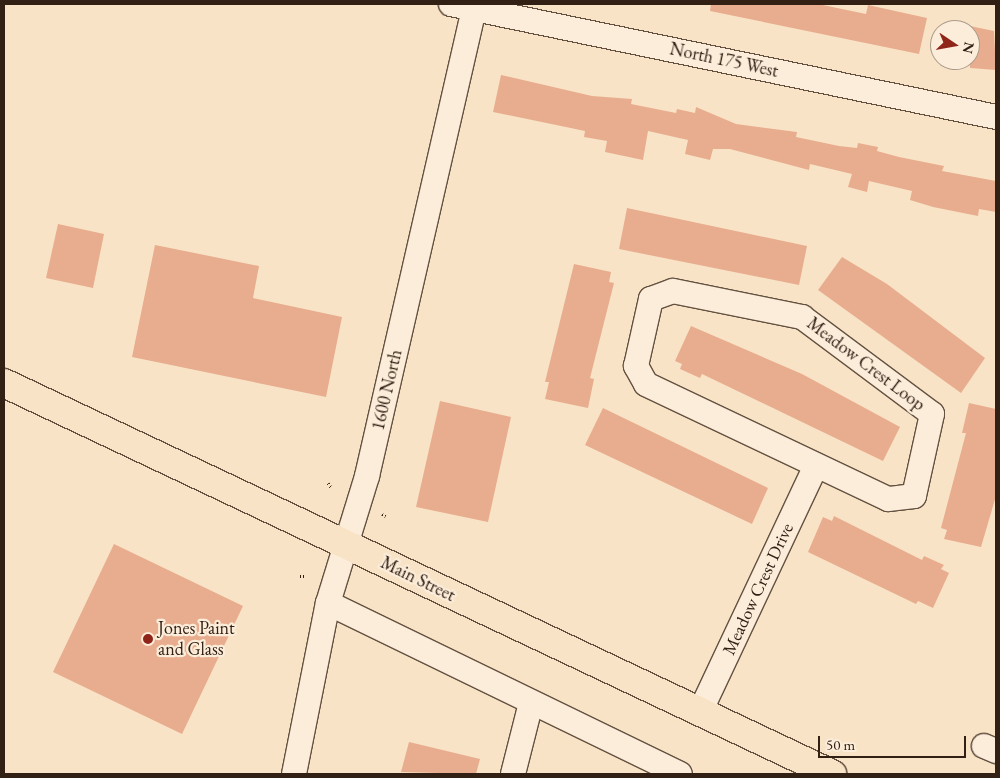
<!DOCTYPE html>
<html>
<head>
<meta charset="utf-8">
<style>
  body { margin:0 }
  #map { position:relative; width:1000px; height:778px; overflow:hidden; background:#f9e3c6; font-family:"EB Garamond",serif }
  div>[style] { position:absolute }
  [style*='--x'] { left:calc(var(--x)*1px); top:calc(var(--y)*1px); width:calc(var(--w)*1px); rotate:calc(var(--a)*1deg) }
  .building>* { inset:0; background:#e8ad8e }
  .path>* { height:3px; margin-top:-1.5px; transform-origin:0; background:repeating-linear-gradient(90deg,#322014 0 1px,transparent 0 3.5px) }
  .roads { filter:drop-shadow(1px 0 #645140) drop-shadow(-1px 0 #645140) drop-shadow(0 1px #645140) drop-shadow(0 -1px #645140) }
  .minor>* { height:24px; margin:-12px; padding:0 12px; transform-origin:12px; border-radius:12px; background:#fbedda }
  .primary>* { height:28px; margin:-14px; padding:0 14px; transform-origin:14px; border-radius:14px; background:#f9e3c6 }
  .dots>* { width:14px; height:14px; translate:-50% -50%; box-sizing:border-box; border:2px solid #fbedda; border-radius:50% }
  span { translate:-50% -50%; white-space:nowrap; text-align:center; line-height:1.15; -webkit-text-stroke:4.5px #fbedda; paint-order:stroke }
  .street-label { font-size:18px; color:#322014 }
  .poi-label { font-size:18px; color:#322014 }
  .left { translate:0 -50%; text-align:left }
  .frame { position:absolute; inset:0; border:5px solid #322014; pointer-events:none }
  .north { position:absolute; left:930px; top:20px; width:50px; height:50px; box-sizing:border-box; background:#fbedda; border:1px solid #ab9b8b; border-radius:50%; rotate:102deg; font-size:14px; font-weight:700; line-height:20px; text-align:center; color:#322014 }
  .north::after { content:''; display:block; margin:auto; width:18px; height:22px; background:#8f2418; clip-path:polygon(50% 0,100% 100%,50% 72%,0 100%) }
  .scale { position:absolute; left:818px; top:736px; width:148px; height:22px; box-sizing:border-box; border:2px solid #322014; border-top:0; padding-left:6px; font-size:15px; line-height:18px; white-space:nowrap; color:#322014; -webkit-text-stroke:4px #fbedda; paint-order:stroke }
</style>
</head>
<body>
<div id="map">
  <div class="building">
    <i style="clip-path:polygon(711px 4px,818px 4px,866px 14px,868px 5px,927px 18px,919px 54px,710px 11px)"></i>
    <i style="clip-path:polygon(970px 26px,994px 31px,996px 70px,970px 68px)"></i>
    <i style="clip-path:polygon(501px 75px,592px 96px,632px 99px,631px 104px,676px 113px,677px 109px,695px 113px,696px 107px,736px 124px,797px 132px,796px 137px,839px 146px,857px 148px,858px 143px,878px 147px,877px 151px,899px 157px,944px 166px,942px 171px,996px 181px,996px 212px,979px 209px,978px 216px,933px 207px,910px 200px,912px 191px,869px 181px,867px 192px,848px 187px,852px 174px,810px 164px,809px 170px,730px 149px,713px 149px,710px 160px,685px 154px,688px 140px,648px 131px,643px 160px,605px 152px,607px 141px,584px 137px,585px 131px,493px 112px)"></i>
    <i style="clip-path:polygon(627px 208px,807px 246px,799px 285px,619px 249px)"></i>
    <i style="clip-path:polygon(58px 224px,104px 234px,93px 288px,46px 278px)"></i>
    <i style="clip-path:polygon(155px 245px,259px 266px,253px 298px,342px 317px,326px 397px,132px 357px)"></i>
    <i style="clip-path:polygon(842px 257px,887px 284px,985px 358px,961px 393px,818px 290px)"></i>
    <i style="clip-path:polygon(574px 264px,611px 272px,609px 282px,614px 283px,590px 378px,594px 379px,588px 408px,545px 399px,549px 382px,545px 382px)"></i>
    <i style="clip-path:polygon(691px 326px,802px 374px,900px 427px,883px 461px,702px 374px,700px 378px,680px 369px,682px 364px,675px 361px)"></i>
    <i style="clip-path:polygon(440px 401px,511px 417px,488px 522px,416px 507px)"></i>
    <i style="clip-path:polygon(969px 403px,996px 409px,996px 496px,981px 547px,944px 539px,947px 530px,941px 528px,966px 433px,962px 433px)"></i>
    <i style="clip-path:polygon(603px 408px,768px 488px,752px 524px,585px 445px)"></i>
    <i style="clip-path:polygon(834px 516px,922px 560px,924px 556px,944px 565px,941px 569px,949px 573px,933px 608px,918px 601px,916px 604px,808px 552px,823px 517px,832px 521px)"></i>
    <i style="clip-path:polygon(114px 544px,243px 606px,182px 734px,53px 672px)"></i>
    <i style="clip-path:polygon(409px 742px,480px 759px,476px 774px,401px 772px)"></i>
  </div>
  <div class="path">
    <i style="--x:328;--y:483;--w:5;--a:53"></i>
    <i style="--x:382;--y:514;--w:4;--a:27"></i>
    <i style="--x:300;--y:576;--w:4;--a:0"></i>
  </div>
  <div class="roads">
    <div class="minor">
      <i style="--x:451;--y:4;--w:557;--a:11.71"></i>
      <i style="--x:673;--y:291;--w:132;--a:11.4"></i>
      <i style="--x:802;--y:317;--w:162;--a:36.7"></i>
      <i style="--x:932;--y:414;--w:84;--a:102.4"></i>
      <i style="--x:914;--y:496;--w:26;--a:173"></i>
      <i style="--x:888;--y:499;--w:268;--a:-154.6"></i>
      <i style="--x:646;--y:384;--w:21;--a:-119"></i>
      <i style="--x:636;--y:366;--w:69;--a:-77.4"></i>
      <i style="--x:651;--y:299;--w:23;--a:-20"></i>
      <i style="--x:328;--y:603;--w:391;--a:25.9"></i>
      <i style="--x:700;--y:712;--w:272;--a:-64.8"></i>
      <i style="--x:984;--y:746;--w:13;--a:23"></i>
      <i style="--x:294;--y:774;--w:174;--a:-78.8"></i>
      <i style="--x:328;--y:603;--w:133;--a:-72.9"></i>
      <i style="--x:367;--y:476;--w:484;--a:-77.1"></i>
      <i style="--x:513;--y:774;--w:73;--a:-75.8"></i>
    </div>
    <div class="primary">
      <i style="--x:4;--y:383;--w:916;--a:25.28"></i>
    </div>
  </div>
  <div class="dots">
    <i style="left:148px;top:639px;background:#8f2418"></i>
  </div>
  <div class="street-label">
    <span style="left:724px;top:60px;rotate:12deg">North 175 West</span>
    <span style="left:866px;top:364px;rotate:37deg">Meadow Crest Loop</span>
    <span style="left:387px;top:390px;rotate:-77deg">1600 North</span>
    <span style="left:418px;top:579px;rotate:26deg">Main Street</span>
    <span style="left:758px;top:589px;rotate:-65deg">Meadow Crest Drive</span>
  </div>
  <div class="poi-label">
    <span class="left" style="left:158px;top:639px">Jones Paint<br>and Glass</span>
  </div>
  <div class="frame"></div>
  <div class="north">N</div>
  <div class="scale">50 m</div>
</div>
</body>
</html>
